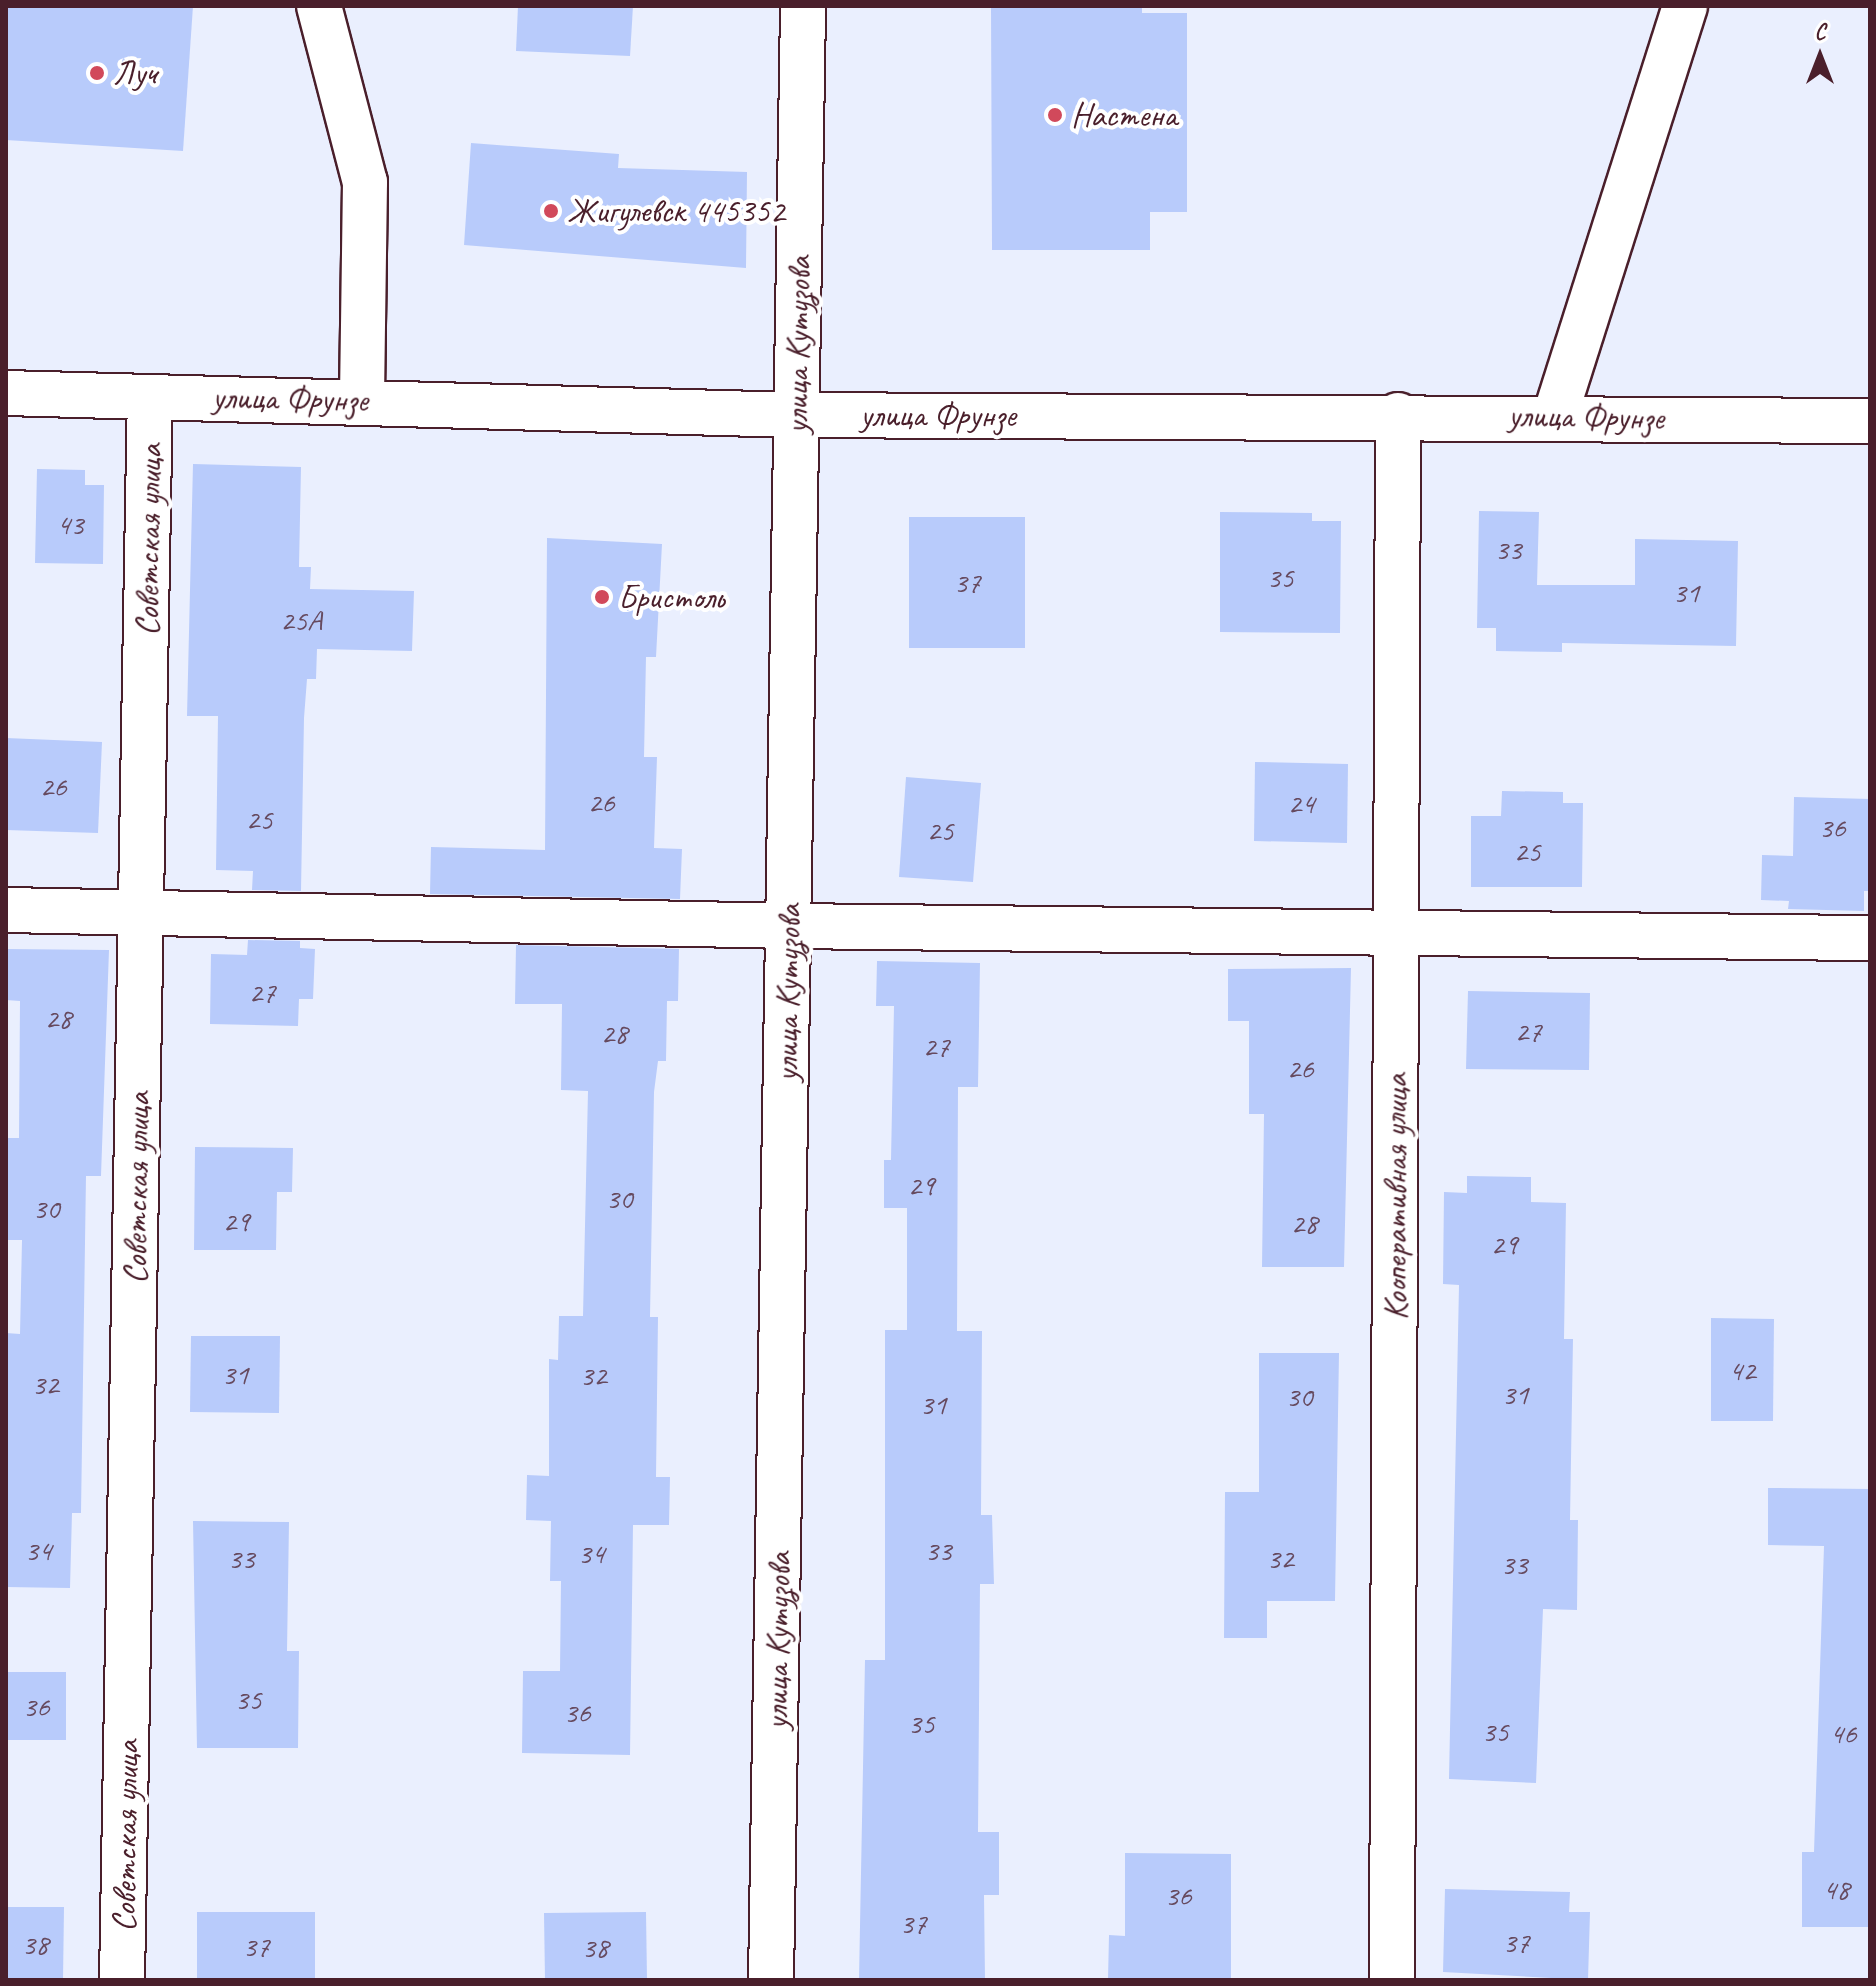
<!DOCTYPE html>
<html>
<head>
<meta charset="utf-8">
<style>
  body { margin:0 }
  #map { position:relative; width:1876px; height:1986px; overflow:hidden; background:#eaeffe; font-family:Caveat,sans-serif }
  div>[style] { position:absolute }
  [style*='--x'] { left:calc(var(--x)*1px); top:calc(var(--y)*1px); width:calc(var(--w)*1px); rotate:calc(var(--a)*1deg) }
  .building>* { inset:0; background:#b8cbfb }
  .roads { filter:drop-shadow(2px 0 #4a1f2b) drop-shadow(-2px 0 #4a1f2b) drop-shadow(0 2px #4a1f2b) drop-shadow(0 -2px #4a1f2b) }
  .minor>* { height:44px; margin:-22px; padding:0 22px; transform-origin:22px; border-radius:22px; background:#fff }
  .dots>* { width:22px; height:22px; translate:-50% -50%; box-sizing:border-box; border:4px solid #fff; border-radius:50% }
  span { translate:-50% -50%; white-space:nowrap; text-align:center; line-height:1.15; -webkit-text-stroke:8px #fff; paint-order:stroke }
  .number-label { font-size:30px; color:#664a5f }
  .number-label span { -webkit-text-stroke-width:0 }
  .poi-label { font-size:34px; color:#4a1f2b }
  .left { translate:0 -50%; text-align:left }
  .street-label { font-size:34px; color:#4a1f2b }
  .frame { position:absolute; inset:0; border:8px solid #4a1f2b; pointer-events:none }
  .north { position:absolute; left:1780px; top:16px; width:80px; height:80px; -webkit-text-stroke:6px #fff; paint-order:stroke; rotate:0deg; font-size:22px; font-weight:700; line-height:32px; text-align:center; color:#4a1f2b }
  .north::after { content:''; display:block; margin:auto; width:28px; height:36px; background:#4a1f2b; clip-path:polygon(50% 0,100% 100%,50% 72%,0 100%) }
</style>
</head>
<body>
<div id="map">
  <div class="building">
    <i style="clip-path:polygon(6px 6px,193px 6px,183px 151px,6px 140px)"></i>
    <i style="clip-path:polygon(518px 6px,633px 6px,630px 56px,516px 51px)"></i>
    <i style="clip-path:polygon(991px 6px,1142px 6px,1142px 13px,1187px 13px,1187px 212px,1150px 212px,1150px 250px,992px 250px)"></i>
    <i style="clip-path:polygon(471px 143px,619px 154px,618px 168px,747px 172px,746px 268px,464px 245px)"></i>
    <i style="clip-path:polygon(193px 464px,301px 467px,299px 567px,311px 567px,310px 589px,414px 591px,412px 651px,317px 649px,316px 679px,307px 679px,304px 718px,301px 891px,252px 890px,253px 871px,216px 870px,218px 716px,187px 716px)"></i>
    <i style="clip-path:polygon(37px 469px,85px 470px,85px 485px,104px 485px,103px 564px,35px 563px)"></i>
    <i style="clip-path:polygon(1479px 511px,1539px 512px,1537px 585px,1635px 585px,1635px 539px,1738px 541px,1736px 646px,1562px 643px,1562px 652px,1496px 651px,1496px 628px,1477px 628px)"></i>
    <i style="clip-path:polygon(1220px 512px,1312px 513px,1312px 521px,1341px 521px,1340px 633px,1220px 632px)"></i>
    <i style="clip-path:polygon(909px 517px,1025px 517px,1025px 648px,909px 648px)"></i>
    <i style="clip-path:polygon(547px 538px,662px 544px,656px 657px,646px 657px,644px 757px,657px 757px,654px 848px,682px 849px,680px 899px,430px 894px,431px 847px,545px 850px)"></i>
    <i style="clip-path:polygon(6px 738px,102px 742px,98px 833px,6px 830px)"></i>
    <i style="clip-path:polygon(1255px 762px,1348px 764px,1347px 843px,1254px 841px)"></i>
    <i style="clip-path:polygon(906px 777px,981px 783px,973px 882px,899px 877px)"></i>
    <i style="clip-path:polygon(1502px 791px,1563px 792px,1563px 803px,1583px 803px,1582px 887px,1471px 887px,1471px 816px,1501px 816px)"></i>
    <i style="clip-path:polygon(1794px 797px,1870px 799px,1870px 891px,1864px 891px,1864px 911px,1788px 909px,1789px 901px,1761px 900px,1762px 855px,1793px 856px)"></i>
    <i style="clip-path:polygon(248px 940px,300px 941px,300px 948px,315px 949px,313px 999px,299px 999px,298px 1026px,210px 1024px,211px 954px,247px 955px)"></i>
    <i style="clip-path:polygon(516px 945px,679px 949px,678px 1001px,667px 1001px,666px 1061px,658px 1061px,654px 1092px,650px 1317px,658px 1317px,656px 1477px,670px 1477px,669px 1525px,633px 1525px,630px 1755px,522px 1753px,523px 1671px,560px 1671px,561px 1581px,550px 1581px,551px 1521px,526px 1520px,527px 1475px,549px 1476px,549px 1359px,558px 1360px,559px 1316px,583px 1316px,588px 1091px,561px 1090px,562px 1004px,515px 1004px)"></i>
    <i style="clip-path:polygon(6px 949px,109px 950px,101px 1176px,86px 1176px,81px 1513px,72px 1513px,70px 1588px,6px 1587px,6px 1333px,20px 1334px,22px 1240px,6px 1240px,6px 1138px,19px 1138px,20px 1001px,6px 1000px)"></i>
    <i style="clip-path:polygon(877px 961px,980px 963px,978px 1087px,958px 1087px,957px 1331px,982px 1331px,981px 1515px,992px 1515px,994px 1584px,980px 1584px,978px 1832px,999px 1832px,999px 1895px,984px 1895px,985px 1980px,859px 1980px,865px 1660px,885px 1660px,885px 1330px,907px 1330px,907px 1208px,884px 1208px,884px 1160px,891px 1160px,894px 1006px,876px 1006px)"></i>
    <i style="clip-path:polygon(1351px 968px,1344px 1267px,1262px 1267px,1264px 1114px,1249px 1114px,1249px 1021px,1228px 1021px,1228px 969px)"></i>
    <i style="clip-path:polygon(1468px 991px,1590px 993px,1589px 1070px,1466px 1069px)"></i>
    <i style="clip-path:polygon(195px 1147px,293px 1148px,292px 1192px,277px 1192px,276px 1250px,194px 1250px)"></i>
    <i style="clip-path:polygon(1467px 1176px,1531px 1177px,1531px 1202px,1566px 1203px,1564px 1339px,1573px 1339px,1570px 1520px,1578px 1520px,1577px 1610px,1543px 1609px,1536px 1783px,1449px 1779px,1459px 1285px,1443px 1284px,1444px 1192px,1467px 1193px)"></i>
    <i style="clip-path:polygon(1711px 1318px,1774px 1319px,1773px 1421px,1711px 1421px)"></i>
    <i style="clip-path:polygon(191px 1336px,280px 1336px,279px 1413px,190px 1412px)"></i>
    <i style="clip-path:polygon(1259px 1353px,1339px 1353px,1335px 1601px,1267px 1601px,1267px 1638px,1224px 1638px,1225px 1492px,1259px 1492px)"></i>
    <i style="clip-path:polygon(1768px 1488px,1870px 1489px,1870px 1927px,1802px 1927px,1802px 1852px,1814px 1852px,1824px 1546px,1768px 1545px)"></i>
    <i style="clip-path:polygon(193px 1521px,289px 1522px,287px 1651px,299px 1651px,298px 1748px,197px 1748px)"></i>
    <i style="clip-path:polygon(6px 1672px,66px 1672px,66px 1740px,6px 1740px)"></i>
    <i style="clip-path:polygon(1125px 1853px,1231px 1854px,1231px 1980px,1108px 1979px,1109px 1935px,1125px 1936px)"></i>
    <i style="clip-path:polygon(1445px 1889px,1570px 1892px,1569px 1912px,1590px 1912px,1588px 1980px,1443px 1972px)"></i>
    <i style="clip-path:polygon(6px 1907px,64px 1907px,63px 1980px,6px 1980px)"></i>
    <i style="clip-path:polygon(197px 1912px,315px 1912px,315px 1980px,197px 1980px)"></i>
    <i style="clip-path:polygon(646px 1912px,647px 1980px,545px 1980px,544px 1913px)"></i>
  </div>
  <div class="roads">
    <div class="minor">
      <i style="--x:319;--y:6;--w:182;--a:75.4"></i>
      <i style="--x:365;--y:182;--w:217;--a:90.8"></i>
      <i style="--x:6;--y:393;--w:790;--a:1.6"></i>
      <i style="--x:796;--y:415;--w:1074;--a:0.32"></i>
      <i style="--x:1555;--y:416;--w:430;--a:-72.4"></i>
      <i style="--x:6;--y:910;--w:782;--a:1.17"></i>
      <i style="--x:788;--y:926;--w:1082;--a:0.64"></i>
      <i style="--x:122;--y:1980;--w:1583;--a:-88.99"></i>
      <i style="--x:771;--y:1980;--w:1974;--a:-89.07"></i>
      <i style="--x:1392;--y:1980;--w:1565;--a:-89.78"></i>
    </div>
  </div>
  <div class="dots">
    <i style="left:97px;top:73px;background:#d1495b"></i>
    <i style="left:1055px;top:115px;background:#d1495b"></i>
    <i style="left:551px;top:211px;background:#d1495b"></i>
    <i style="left:602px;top:597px;background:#d1495b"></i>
  </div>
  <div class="number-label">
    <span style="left:70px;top:524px">43</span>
    <span style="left:1508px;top:549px">33</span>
    <span style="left:1280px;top:577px">35</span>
    <span style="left:967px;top:582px">37</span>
    <span style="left:1686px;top:592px">31</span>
    <span style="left:301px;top:620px">25А</span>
    <span style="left:53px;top:786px">26</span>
    <span style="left:601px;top:802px">26</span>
    <span style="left:1301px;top:803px">24</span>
    <span style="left:259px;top:819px">25</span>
    <span style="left:1832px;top:827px">36</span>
    <span style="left:940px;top:830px">25</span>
    <span style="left:1527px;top:851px">25</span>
    <span style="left:262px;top:992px">27</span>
    <span style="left:58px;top:1018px">28</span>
    <span style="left:1528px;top:1031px">27</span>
    <span style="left:614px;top:1033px">28</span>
    <span style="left:936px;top:1046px">27</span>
    <span style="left:1300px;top:1068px">26</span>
    <span style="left:921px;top:1185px">29</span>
    <span style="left:619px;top:1198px">30</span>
    <span style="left:46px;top:1208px">30</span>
    <span style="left:236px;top:1221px">29</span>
    <span style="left:1304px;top:1223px">28</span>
    <span style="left:1504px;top:1244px">29</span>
    <span style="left:1742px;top:1370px">42</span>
    <span style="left:235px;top:1374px">31</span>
    <span style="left:593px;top:1375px">32</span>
    <span style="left:45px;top:1384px">32</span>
    <span style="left:1515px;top:1394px">31</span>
    <span style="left:1299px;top:1396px">30</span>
    <span style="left:933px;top:1404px">31</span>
    <span style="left:38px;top:1550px">34</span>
    <span style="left:938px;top:1550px">33</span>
    <span style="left:591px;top:1553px">34</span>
    <span style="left:241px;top:1558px">33</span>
    <span style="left:1280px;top:1558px">32</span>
    <span style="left:1514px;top:1564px">33</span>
    <span style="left:248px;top:1699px">35</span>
    <span style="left:36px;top:1706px">36</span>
    <span style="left:577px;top:1712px">36</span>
    <span style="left:921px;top:1723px">35</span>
    <span style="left:1495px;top:1731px">35</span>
    <span style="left:1843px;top:1733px">46</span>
    <span style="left:1836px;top:1889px">48</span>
    <span style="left:1178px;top:1895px">36</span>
    <span style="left:913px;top:1923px">37</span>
    <span style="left:1516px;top:1942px">37</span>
    <span style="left:35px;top:1944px">38</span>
    <span style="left:256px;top:1946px">37</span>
    <span style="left:595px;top:1947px">38</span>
  </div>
  <div class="poi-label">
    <span class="left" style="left:113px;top:73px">Луч</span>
    <span class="left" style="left:1071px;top:115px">Настена</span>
    <span class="left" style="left:567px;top:211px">Жигулевск 445352</span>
    <span class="left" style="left:618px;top:597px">Бристоль</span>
  </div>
  <div class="street-label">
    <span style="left:797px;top:345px;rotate:-89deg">улица Кутузова</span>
    <span style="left:290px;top:398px;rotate:1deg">улица Фрунзе</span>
    <span style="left:938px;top:415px">улица Фрунзе</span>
    <span style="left:1586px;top:416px;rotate:1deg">улица Фрунзе</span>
    <span style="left:148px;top:540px;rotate:-89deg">Советская улица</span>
    <span style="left:787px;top:993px;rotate:-89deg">улица Кутузова</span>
    <span style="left:136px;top:1188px;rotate:-89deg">Советская улица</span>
    <span style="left:1395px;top:1197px;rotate:-90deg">Кооперативная улица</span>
    <span style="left:777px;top:1641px;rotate:-89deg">улица Кутузова</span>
    <span style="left:125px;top:1836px;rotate:-89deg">Советская улица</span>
  </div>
  <div class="frame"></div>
  <div class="north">С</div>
</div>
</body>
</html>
